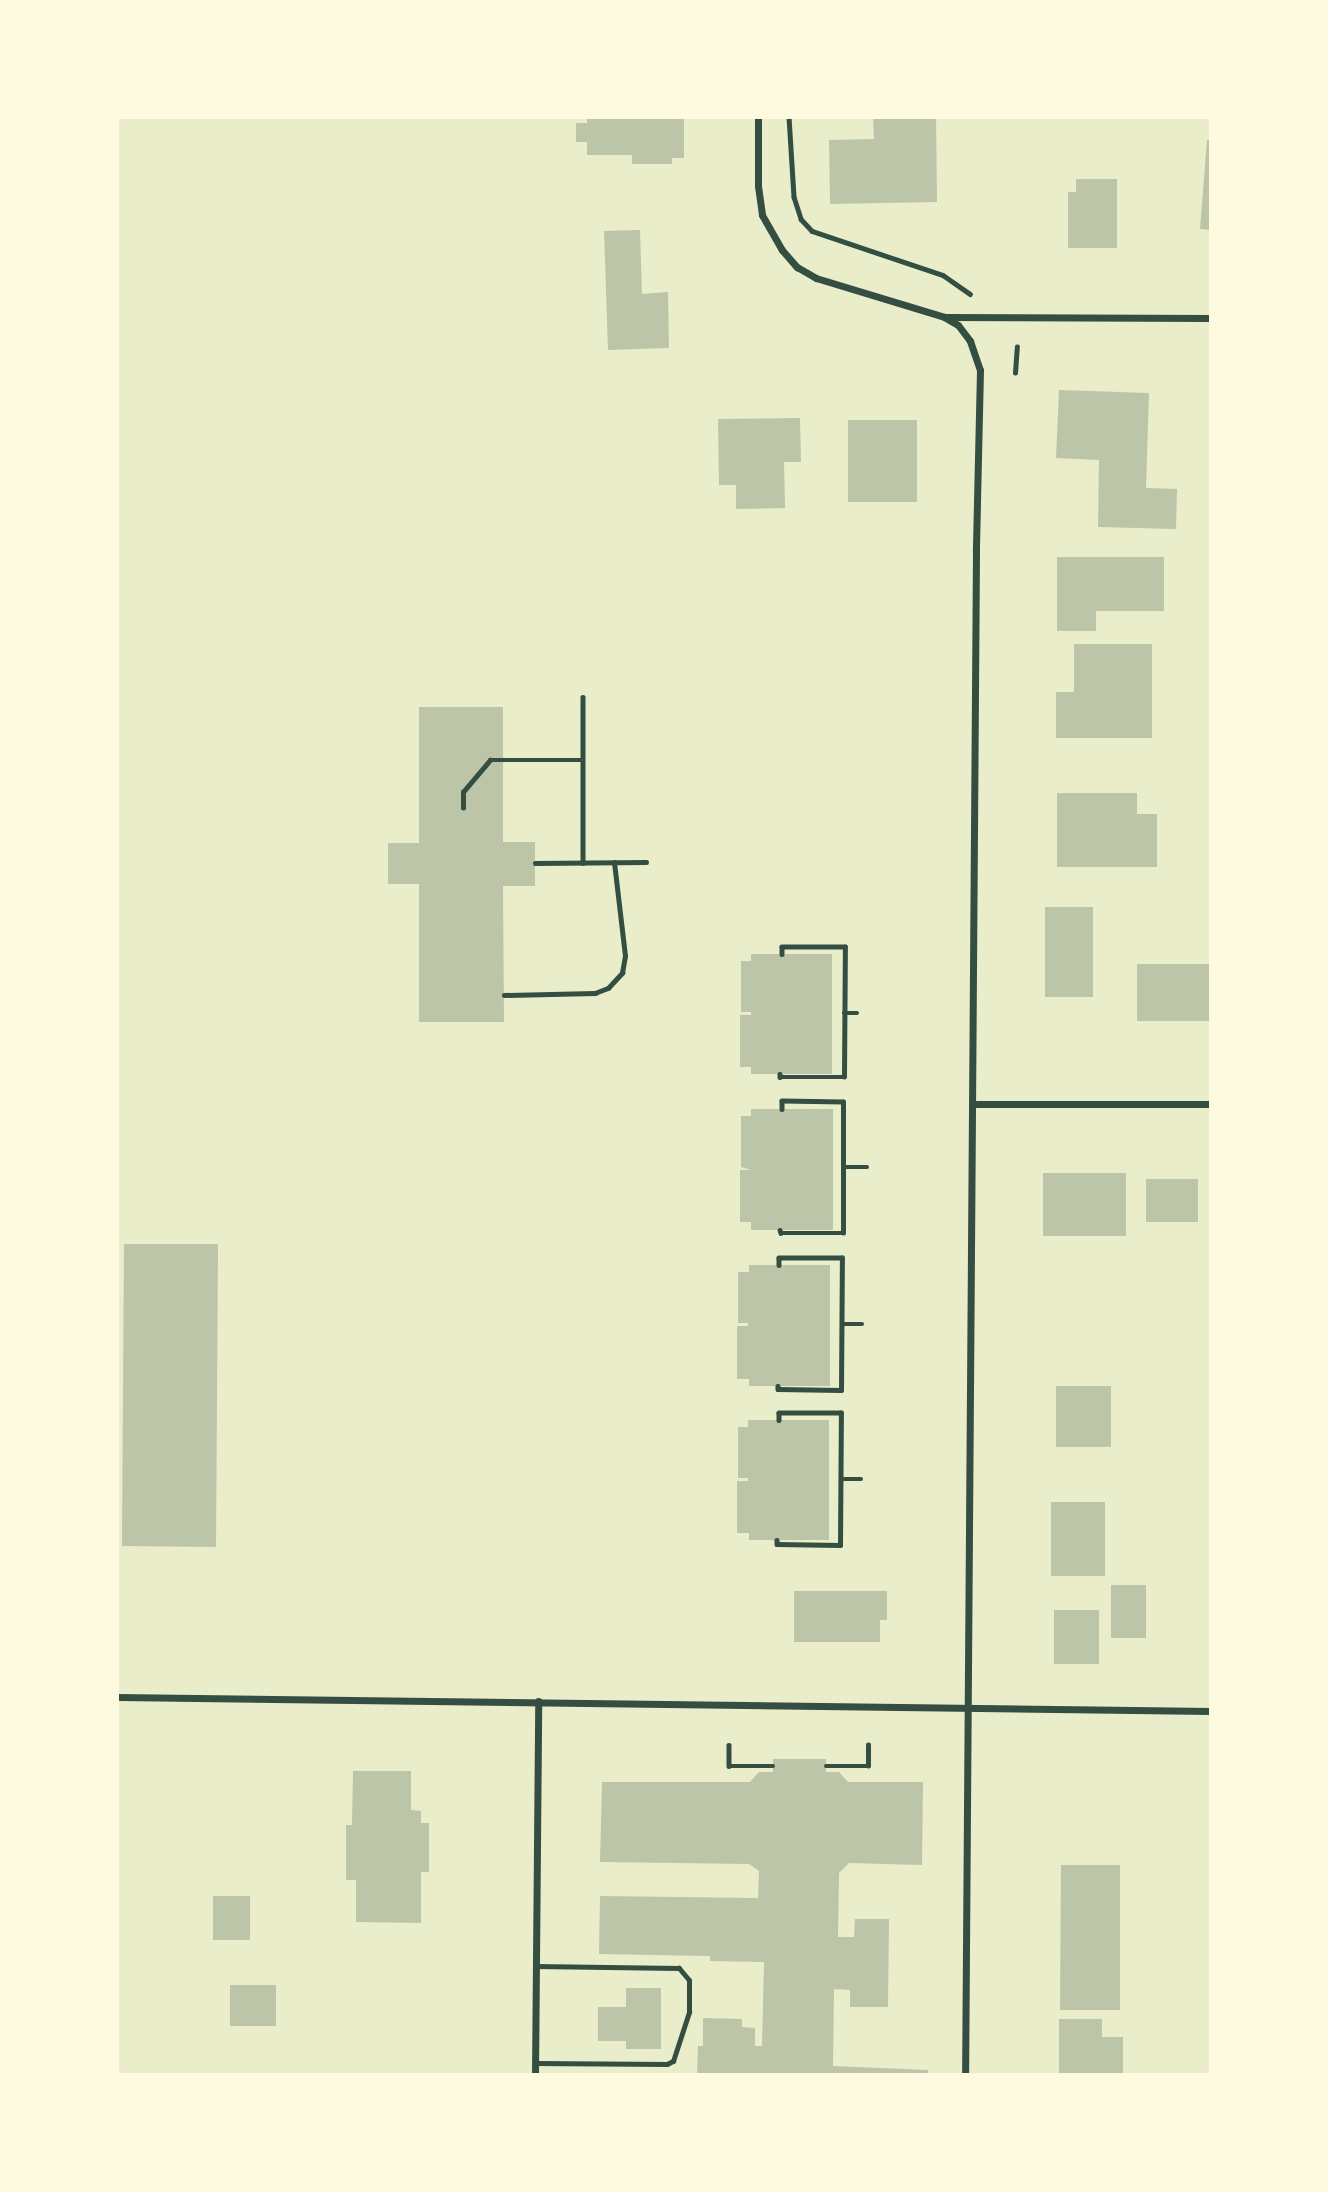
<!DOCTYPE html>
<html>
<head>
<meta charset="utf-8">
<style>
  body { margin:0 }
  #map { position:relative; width:1328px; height:2192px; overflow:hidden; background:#e9edc9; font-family:"Fira Sans Condensed",sans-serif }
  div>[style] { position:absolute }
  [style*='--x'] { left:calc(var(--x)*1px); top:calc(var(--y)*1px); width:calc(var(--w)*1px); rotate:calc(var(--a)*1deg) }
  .building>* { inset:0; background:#bcc5a7 }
  .path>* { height:4.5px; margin:-2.25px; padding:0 2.25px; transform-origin:2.25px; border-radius:2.25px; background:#344e41 }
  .service>* { height:5px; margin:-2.5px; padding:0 2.5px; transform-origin:2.5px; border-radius:2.5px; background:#344e41 }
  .minor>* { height:7px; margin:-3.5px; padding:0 3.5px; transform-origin:3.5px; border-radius:3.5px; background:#344e41 }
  span { translate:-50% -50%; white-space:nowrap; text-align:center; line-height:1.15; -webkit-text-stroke:5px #fefae0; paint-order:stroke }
  .frame { position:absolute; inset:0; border:119px solid #fefae0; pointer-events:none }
</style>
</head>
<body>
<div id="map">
  <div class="building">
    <i style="clip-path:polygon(587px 117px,684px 118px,684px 158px,672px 158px,672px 164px,632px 164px,632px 155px,587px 155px,587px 142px,576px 142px,576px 123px,587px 123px)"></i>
    <i style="clip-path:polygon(873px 117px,936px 117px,937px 202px,830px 204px,829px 140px,874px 139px)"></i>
    <i style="clip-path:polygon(1207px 140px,1211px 140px,1211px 230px,1200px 229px)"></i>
    <i style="clip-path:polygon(1076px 179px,1117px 179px,1117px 248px,1068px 248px,1068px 192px,1076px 192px)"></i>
    <i style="clip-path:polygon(640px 230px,642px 294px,668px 292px,669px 348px,608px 350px,604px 231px)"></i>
    <i style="clip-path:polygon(1059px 390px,1149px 393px,1146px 488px,1177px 489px,1176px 529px,1098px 527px,1099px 460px,1056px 458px)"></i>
    <i style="clip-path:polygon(800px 418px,801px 462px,784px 462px,785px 508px,736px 509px,736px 485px,719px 485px,718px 419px)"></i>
    <i style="clip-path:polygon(848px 420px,917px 420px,917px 502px,848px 502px)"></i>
    <i style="clip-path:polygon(1057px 557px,1164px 557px,1164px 611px,1096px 611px,1096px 631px,1057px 631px)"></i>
    <i style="clip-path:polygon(1074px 644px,1152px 644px,1152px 738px,1056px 738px,1056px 692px,1074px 692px)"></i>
    <i style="clip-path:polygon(419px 707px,503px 707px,503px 842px,535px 842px,535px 886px,503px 886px,504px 1022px,419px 1022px,419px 884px,388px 884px,388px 843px,419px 843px)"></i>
    <i style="clip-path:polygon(1057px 793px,1137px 793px,1137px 814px,1157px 814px,1157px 867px,1057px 867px)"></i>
    <i style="clip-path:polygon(1045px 907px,1093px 907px,1093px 997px,1045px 997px)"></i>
    <i style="clip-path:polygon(751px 954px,832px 954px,832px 1074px,751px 1074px,751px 1067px,740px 1067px,740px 1015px,751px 1015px,751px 1012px,741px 1012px,741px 961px,751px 961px)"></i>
    <i style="clip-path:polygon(1137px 964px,1211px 964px,1211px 1021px,1137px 1021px)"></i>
    <i style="clip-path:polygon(751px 1109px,833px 1109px,833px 1230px,751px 1230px,751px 1222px,740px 1222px,740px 1170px,751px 1170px,741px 1167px,741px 1116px,751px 1116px)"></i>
    <i style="clip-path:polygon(1043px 1173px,1126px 1173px,1126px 1236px,1043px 1236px)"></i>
    <i style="clip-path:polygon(1146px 1179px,1198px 1179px,1198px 1222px,1146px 1222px)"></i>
    <i style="clip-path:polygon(124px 1244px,218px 1244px,216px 1547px,122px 1546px)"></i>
    <i style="clip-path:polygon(749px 1265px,830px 1265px,830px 1386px,749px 1386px,749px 1379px,737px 1379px,737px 1326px,748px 1326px,748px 1323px,738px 1323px,738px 1272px,749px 1272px)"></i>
    <i style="clip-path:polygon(1056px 1386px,1111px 1386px,1111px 1447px,1056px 1447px)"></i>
    <i style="clip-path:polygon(748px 1420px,829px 1420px,829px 1540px,749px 1540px,749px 1533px,737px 1533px,737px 1481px,748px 1481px,748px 1478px,738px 1478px,738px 1427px,748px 1427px)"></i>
    <i style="clip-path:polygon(1051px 1502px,1105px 1502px,1105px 1576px,1051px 1576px)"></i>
    <i style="clip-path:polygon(1111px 1585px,1146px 1585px,1146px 1638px,1111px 1638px)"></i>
    <i style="clip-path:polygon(794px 1591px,887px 1591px,887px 1620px,880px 1620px,880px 1642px,794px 1642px)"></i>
    <i style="clip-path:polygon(1054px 1610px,1099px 1610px,1099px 1664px,1054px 1664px)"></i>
    <i style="clip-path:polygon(773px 1759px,826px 1759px,826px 1772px,839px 1772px,848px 1782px,923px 1782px,922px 1865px,849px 1863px,839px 1873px,838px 1937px,854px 1937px,855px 1919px,889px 1919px,888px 2007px,850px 2007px,850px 1990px,834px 1989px,833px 2066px,928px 2070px,928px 2075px,697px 2075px,698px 2046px,703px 2046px,703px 2018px,742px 2019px,742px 2027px,755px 2028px,755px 2046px,762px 2046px,764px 1962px,710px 1961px,710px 1956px,599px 1954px,600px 1896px,758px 1898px,759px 1871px,749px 1864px,600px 1862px,602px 1782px,750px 1782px,759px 1772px,773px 1772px)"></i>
    <i style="clip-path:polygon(353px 1771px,411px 1771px,411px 1810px,421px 1811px,421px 1823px,429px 1823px,429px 1872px,421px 1872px,421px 1923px,356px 1922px,356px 1880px,346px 1880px,346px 1825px,352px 1825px)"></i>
    <i style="clip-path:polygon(1061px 1865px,1120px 1865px,1120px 2010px,1060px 2010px)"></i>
    <i style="clip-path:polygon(213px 1896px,250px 1896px,250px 1940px,213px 1940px)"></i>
    <i style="clip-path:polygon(230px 1985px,276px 1985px,276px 2026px,230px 2026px)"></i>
    <i style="clip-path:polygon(626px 1988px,661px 1988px,661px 2049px,626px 2049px,626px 2041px,598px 2041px,598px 2007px,626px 2007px)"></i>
    <i style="clip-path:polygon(1059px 2019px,1102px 2019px,1102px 2037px,1123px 2037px,1123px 2075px,1059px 2075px)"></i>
  </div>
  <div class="path">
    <i style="--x:789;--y:117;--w:80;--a:86.4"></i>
    <i style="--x:794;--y:197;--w:23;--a:72"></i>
    <i style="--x:801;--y:219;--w:16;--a:47"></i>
    <i style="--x:812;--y:231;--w:138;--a:18.6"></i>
    <i style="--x:943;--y:275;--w:33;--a:35"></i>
    <i style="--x:1015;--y:373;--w:26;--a:-86"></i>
    <i style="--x:583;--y:697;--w:166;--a:90"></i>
    <i style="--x:463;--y:808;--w:16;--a:-90"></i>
    <i style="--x:463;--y:792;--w:42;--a:-49.8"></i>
    <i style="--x:490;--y:760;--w:93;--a:0"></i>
    <i style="--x:535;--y:863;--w:111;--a:-0.5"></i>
    <i style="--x:504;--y:995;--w:91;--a:-1.3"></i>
    <i style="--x:595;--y:993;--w:14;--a:-21"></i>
    <i style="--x:608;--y:988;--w:21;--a:-47"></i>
    <i style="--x:622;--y:973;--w:17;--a:-80"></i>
    <i style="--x:625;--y:956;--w:94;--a:-96.7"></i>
    <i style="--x:844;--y:1013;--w:13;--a:0"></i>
    <i style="--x:780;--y:1074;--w:3;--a:90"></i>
    <i style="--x:780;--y:1077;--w:64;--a:0"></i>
    <i style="--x:844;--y:1077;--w:130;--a:-89.6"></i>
    <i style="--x:845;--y:947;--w:63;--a:180"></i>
    <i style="--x:782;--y:947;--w:7;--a:90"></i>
    <i style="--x:843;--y:1167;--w:24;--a:0"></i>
    <i style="--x:780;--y:1230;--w:3;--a:72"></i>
    <i style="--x:781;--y:1233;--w:62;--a:0"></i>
    <i style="--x:843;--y:1233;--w:131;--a:-90"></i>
    <i style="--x:843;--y:1102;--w:61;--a:-179.1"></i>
    <i style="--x:782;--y:1101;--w:8;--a:90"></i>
    <i style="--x:842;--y:1324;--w:20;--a:0"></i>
    <i style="--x:778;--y:1386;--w:3;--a:90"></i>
    <i style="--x:778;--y:1389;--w:63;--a:0.9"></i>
    <i style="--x:841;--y:1390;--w:132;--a:-89.6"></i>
    <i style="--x:842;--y:1258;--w:63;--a:180"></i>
    <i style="--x:779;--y:1258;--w:7;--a:90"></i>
    <i style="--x:841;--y:1479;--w:20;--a:0"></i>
    <i style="--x:777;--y:1540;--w:4;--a:90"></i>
    <i style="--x:777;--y:1544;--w:63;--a:0.9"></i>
    <i style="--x:840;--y:1545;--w:132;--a:-89.6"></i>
    <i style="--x:841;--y:1413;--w:62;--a:180"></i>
    <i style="--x:779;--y:1413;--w:7;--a:90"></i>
    <i style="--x:729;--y:1745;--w:21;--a:90"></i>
    <i style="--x:729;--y:1766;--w:44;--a:0"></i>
    <i style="--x:826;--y:1766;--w:42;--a:0"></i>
    <i style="--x:868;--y:1766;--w:21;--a:-90"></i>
  </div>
  <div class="service">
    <i style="--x:535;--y:2063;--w:132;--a:0.4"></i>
    <i style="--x:667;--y:2064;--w:7;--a:-27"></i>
    <i style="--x:673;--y:2061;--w:52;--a:-71.9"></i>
    <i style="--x:689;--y:2012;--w:32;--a:-90"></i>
    <i style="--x:689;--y:1980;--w:16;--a:-130"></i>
    <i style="--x:679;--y:1968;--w:144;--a:-179.2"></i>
  </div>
  <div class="minor">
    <i style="--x:758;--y:117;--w:69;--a:90"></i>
    <i style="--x:758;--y:186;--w:29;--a:82"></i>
    <i style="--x:762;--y:215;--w:40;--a:60.3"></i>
    <i style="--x:782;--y:250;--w:23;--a:49"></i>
    <i style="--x:797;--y:267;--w:22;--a:30"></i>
    <i style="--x:816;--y:278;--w:134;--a:16.9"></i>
    <i style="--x:944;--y:317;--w:16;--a:30"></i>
    <i style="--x:958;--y:325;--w:20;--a:53"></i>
    <i style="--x:970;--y:341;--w:31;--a:71"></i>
    <i style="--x:980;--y:370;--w:182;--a:91.3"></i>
    <i style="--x:976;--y:552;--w:1523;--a:90.41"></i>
    <i style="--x:945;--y:317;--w:266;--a:0.2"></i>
    <i style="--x:972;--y:1104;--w:239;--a:0"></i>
    <i style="--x:117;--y:1697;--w:1094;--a:0.73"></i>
    <i style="--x:535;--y:2075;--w:374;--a:-89.5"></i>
  </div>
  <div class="frame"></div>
</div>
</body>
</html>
